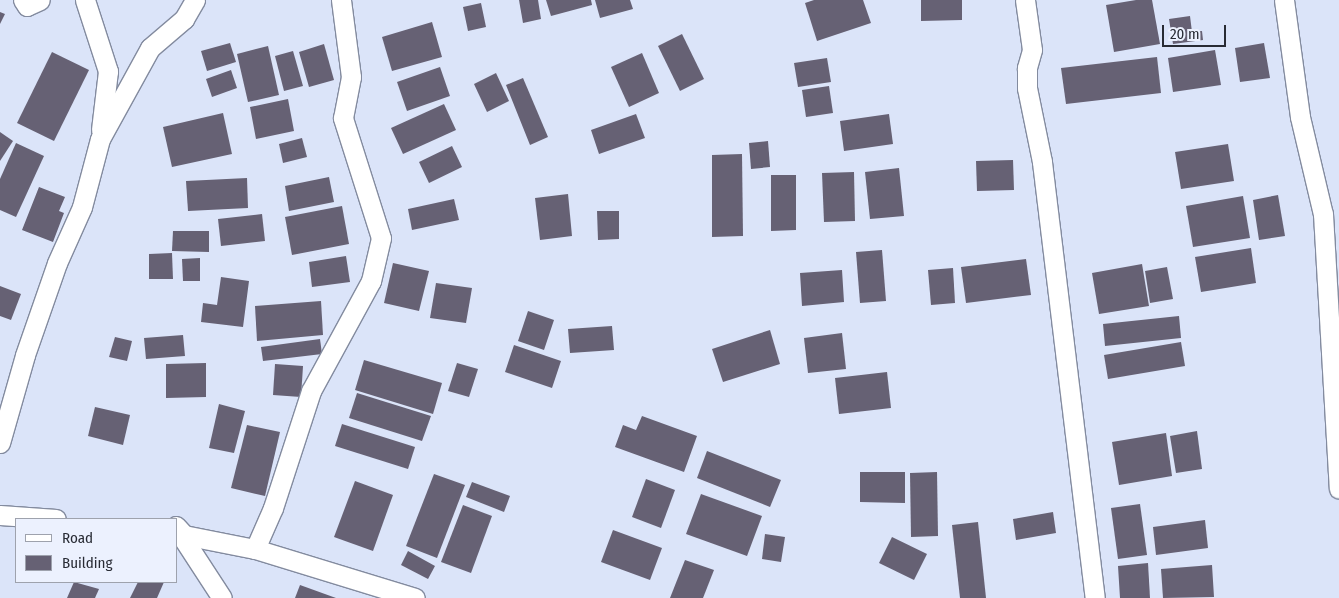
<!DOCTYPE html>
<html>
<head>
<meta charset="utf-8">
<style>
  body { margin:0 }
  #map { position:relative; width:1339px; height:598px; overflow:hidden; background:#dbe4f9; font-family:"Fira Sans Condensed",sans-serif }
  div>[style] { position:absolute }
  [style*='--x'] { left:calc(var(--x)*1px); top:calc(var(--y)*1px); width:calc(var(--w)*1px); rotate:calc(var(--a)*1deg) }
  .building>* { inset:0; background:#666174 }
  .roads { filter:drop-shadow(1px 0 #838b9f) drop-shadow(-1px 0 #838b9f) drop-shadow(0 1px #838b9f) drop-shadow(0 -1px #838b9f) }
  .street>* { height:19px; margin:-9.5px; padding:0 9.5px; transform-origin:9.5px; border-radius:9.5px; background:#fff }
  span { translate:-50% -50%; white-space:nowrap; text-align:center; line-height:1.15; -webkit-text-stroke:5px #ecf1fe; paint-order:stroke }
  .legend { position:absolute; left:15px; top:518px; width:162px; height:65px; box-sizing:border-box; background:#ecf1fe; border:1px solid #9ea2ad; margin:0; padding:6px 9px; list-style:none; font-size:15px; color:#282b34 }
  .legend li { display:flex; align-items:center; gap:10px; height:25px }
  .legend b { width:25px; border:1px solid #9ea2ad }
  .scale { position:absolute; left:1162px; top:25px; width:64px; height:22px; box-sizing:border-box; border:2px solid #282b34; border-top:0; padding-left:6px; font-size:15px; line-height:18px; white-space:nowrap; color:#282b34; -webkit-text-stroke:4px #ecf1fe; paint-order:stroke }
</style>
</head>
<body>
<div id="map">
  <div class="building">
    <i style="clip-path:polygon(519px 0,538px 0,541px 19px,523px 23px)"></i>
    <i style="clip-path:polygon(546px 0,591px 0,592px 5px,551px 16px)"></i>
    <i style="clip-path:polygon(595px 0,630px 0,633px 9px,600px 18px)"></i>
    <i style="clip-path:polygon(814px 0,863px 0,871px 23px,817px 41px,805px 3px)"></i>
    <i style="clip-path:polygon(921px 0,962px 0,962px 20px,921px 21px)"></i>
    <i style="clip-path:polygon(1136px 0,1152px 0,1160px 44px,1114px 52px,1106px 5px)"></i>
    <i style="clip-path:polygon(481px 3px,486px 27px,468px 31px,463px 7px)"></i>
    <i style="clip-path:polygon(0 12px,5px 14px,0 24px)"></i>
    <i style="clip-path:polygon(1190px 16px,1192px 32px,1202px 31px,1203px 40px,1173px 44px,1169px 19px)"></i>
    <i style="clip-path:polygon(432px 22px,442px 57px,392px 71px,382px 37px)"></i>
    <i style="clip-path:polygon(682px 34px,704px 79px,680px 91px,658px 46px)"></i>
    <i style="clip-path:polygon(230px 43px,236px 62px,207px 71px,201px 51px)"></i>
    <i style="clip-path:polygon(1264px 43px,1270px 78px,1240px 82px,1235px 48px)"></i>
    <i style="clip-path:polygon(324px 44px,334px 80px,309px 87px,299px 52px)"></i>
    <i style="clip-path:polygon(268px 46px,279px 95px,248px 102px,237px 54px)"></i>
    <i style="clip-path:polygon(1215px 50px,1221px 85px,1173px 92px,1168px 58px)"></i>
    <i style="clip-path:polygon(293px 51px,303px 86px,284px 91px,275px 56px)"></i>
    <i style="clip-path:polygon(52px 52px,89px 70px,54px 141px,17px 123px)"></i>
    <i style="clip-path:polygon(642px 53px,659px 93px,629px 107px,611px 67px)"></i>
    <i style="clip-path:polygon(1157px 57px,1161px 93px,1066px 104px,1061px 68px)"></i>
    <i style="clip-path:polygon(827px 58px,831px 82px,798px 87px,794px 63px)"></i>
    <i style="clip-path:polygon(440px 67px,450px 96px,407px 111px,397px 82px)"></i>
    <i style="clip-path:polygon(231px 70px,237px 88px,212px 97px,206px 79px)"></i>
    <i style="clip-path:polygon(496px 73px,509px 101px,487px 112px,474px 84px)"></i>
    <i style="clip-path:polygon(523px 78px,548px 137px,530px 145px,506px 85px)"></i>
    <i style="clip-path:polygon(829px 86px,833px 113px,806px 117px,802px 90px)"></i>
    <i style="clip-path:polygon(288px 99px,294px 131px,256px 139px,250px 107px)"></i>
    <i style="clip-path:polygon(444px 104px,456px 130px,403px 154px,391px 128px)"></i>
    <i style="clip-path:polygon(223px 113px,232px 154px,172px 167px,163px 127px)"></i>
    <i style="clip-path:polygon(636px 114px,645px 138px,599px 154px,591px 130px)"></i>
    <i style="clip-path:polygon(889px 114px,893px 144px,844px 151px,840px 121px)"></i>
    <i style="clip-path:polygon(0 132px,13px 141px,0 161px)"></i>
    <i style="clip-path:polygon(302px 138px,307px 157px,283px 163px,279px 144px)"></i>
    <i style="clip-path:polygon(768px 141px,770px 167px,751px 169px,749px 143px)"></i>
    <i style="clip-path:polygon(16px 143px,44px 156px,16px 217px,0 210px,0 179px)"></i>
    <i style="clip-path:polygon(1228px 144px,1234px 181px,1181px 189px,1175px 152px)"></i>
    <i style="clip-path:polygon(452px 146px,462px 167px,429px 183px,419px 162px)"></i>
    <i style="clip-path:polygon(742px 154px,743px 236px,712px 237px,712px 155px)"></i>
    <i style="clip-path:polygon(1013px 160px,1014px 190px,977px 191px,976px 161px)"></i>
    <i style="clip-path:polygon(899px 168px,904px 216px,870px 219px,865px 172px)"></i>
    <i style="clip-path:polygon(854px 172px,855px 221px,824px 222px,822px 173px)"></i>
    <i style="clip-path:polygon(771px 175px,796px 175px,796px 230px,771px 231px)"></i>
    <i style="clip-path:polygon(329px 177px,334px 202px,289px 211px,285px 186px)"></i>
    <i style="clip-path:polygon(247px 178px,248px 208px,188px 211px,186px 181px)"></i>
    <i style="clip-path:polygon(39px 187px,65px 197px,59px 211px,64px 213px,53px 242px,22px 230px)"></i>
    <i style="clip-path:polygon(568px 194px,572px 236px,540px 240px,535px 198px)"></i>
    <i style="clip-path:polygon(1278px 195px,1285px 236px,1259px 240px,1253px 200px)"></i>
    <i style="clip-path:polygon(1243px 196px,1250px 238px,1193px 247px,1186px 206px)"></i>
    <i style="clip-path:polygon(454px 199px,459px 220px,412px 230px,408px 209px)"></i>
    <i style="clip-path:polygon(342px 206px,349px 244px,292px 255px,285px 217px)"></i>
    <i style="clip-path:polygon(597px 211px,619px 211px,619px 239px,598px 240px)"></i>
    <i style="clip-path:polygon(262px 214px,265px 241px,221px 246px,218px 219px)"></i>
    <i style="clip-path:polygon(173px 231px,209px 231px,209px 252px,172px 251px)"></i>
    <i style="clip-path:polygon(1251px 248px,1256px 283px,1201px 292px,1195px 257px)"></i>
    <i style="clip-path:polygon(882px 250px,886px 301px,860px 303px,856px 252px)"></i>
    <i style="clip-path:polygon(172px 253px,173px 279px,149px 279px,149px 254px)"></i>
    <i style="clip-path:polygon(346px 256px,350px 282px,312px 287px,309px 262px)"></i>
    <i style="clip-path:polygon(200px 258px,200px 281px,183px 281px,182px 259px)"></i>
    <i style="clip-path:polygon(1026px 259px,1031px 295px,966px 303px,961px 267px)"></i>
    <i style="clip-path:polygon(393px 263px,429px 271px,419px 311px,384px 303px)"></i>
    <i style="clip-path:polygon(1142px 264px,1149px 306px,1099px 314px,1092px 273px)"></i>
    <i style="clip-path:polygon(1167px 267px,1173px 299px,1150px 303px,1145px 271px)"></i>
    <i style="clip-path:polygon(953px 268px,955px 303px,931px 305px,928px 270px)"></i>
    <i style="clip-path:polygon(842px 270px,844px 302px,802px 306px,800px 273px)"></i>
    <i style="clip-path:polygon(221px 277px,249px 281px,243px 327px,201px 322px,203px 303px,217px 305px)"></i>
    <i style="clip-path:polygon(436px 283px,472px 288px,466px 323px,430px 318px)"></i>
    <i style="clip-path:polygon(0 286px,21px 294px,11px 320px,0 316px)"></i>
    <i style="clip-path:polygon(321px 301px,323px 335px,257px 341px,255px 306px)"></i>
    <i style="clip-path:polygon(528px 311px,554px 320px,544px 350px,518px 341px)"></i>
    <i style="clip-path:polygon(1179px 316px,1181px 338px,1105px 346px,1103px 324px)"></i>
    <i style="clip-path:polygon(612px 326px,614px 350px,570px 353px,568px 329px)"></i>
    <i style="clip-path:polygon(770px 330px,780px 364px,723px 382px,712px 349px)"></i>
    <i style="clip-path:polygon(842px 333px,846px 369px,808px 373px,804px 338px)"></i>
    <i style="clip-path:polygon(183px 335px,185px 356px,146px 359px,144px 338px)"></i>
    <i style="clip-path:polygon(115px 337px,132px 341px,127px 361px,109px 357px)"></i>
    <i style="clip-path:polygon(320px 339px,322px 354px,263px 361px,261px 347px)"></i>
    <i style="clip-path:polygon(1181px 342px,1185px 366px,1108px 379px,1104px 355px)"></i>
    <i style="clip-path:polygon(514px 345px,561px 361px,552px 388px,505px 372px)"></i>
    <i style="clip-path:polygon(364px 360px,442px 383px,433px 414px,355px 390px)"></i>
    <i style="clip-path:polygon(206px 363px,206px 397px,166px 398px,166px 364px)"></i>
    <i style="clip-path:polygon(457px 363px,478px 369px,469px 397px,448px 391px)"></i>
    <i style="clip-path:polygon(275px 364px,303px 366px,301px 397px,273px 395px)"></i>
    <i style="clip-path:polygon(887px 372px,891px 408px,839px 414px,835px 378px)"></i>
    <i style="clip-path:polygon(357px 393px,431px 416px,422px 441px,349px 418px)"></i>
    <i style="clip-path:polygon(219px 404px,245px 411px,234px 453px,209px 448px)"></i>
    <i style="clip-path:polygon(95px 407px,130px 415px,123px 445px,88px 436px)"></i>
    <i style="clip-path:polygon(642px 416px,697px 436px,684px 472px,615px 447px,623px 425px,636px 430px)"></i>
    <i style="clip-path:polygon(342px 424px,415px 447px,408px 469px,335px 446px)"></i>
    <i style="clip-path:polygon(247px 425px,280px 432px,265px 496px,231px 488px)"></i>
    <i style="clip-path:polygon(1197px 431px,1202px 469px,1176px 473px,1170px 436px)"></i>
    <i style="clip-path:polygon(1166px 433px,1172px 476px,1119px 485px,1112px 442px)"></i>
    <i style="clip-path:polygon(707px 451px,781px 480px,770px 507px,697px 478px)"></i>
    <i style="clip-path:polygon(860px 472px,905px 472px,905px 503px,860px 502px)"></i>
    <i style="clip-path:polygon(937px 472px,938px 536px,911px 537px,910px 473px)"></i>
    <i style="clip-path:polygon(434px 474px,465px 485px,437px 558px,406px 546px)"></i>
    <i style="clip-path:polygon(646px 479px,675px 490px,661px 528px,632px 517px)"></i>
    <i style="clip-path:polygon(355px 481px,393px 495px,373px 551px,334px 537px)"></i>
    <i style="clip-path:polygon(472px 482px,510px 496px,504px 512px,466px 497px)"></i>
    <i style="clip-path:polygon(701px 494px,762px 516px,747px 556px,686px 534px)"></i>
    <i style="clip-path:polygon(1140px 504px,1147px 555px,1118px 559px,1111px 508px)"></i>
    <i style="clip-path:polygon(463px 505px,492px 516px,471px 573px,441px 562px)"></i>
    <i style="clip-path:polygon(1053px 512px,1056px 533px,1016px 540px,1013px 519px)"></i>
    <i style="clip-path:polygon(1205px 520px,1208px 548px,1156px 555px,1153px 527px)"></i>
    <i style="clip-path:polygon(978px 522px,986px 598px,960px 598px,952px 525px)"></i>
    <i style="clip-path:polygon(613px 530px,662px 548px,650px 580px,601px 562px)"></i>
    <i style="clip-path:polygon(765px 534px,785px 537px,781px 562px,762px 559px)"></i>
    <i style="clip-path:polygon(892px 537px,927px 554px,914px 580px,879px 563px)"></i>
    <i style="clip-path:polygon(408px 551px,435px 566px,428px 579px,401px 565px)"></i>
    <i style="clip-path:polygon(685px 560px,714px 570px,703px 598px,670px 598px)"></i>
    <i style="clip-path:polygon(1148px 563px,1150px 598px,1120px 598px,1118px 566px)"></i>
    <i style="clip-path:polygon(1212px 565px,1214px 597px,1163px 598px,1161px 569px)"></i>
    <i style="clip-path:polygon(74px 582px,99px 589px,95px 598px,67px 598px)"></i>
    <i style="clip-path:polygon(138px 582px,164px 582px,157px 598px,130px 598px)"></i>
    <i style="clip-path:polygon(300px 585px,336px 598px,295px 598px)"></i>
  </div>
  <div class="roads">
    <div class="street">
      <i style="--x:23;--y:0;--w:7;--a:56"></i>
      <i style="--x:27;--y:6;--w:14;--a:-25"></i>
      <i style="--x:85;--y:0;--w:75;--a:72.1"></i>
      <i style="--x:108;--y:71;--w:59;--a:96.8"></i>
      <i style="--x:1025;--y:0;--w:50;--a:82"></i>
      <i style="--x:1032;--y:50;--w:19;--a:106"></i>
      <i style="--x:1027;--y:68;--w:20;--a:90"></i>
      <i style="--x:1027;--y:88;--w:76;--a:78.5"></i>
      <i style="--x:1042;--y:162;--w:439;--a:83.1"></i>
      <i style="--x:1284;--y:0;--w:118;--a:82.2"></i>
      <i style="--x:1300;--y:117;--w:100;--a:76.7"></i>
      <i style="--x:1323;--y:214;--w:275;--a:86.7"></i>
      <i style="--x:0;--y:443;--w:91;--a:-74.1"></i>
      <i style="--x:25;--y:355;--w:97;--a:-70.8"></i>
      <i style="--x:57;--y:263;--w:61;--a:-65.9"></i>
      <i style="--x:82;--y:207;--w:70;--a:-75.2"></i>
      <i style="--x:100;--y:139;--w:104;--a:-61.2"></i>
      <i style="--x:150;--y:48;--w:45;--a:-40.5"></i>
      <i style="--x:184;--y:19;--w:22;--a:-60"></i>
      <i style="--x:0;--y:515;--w:56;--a:4.1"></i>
      <i style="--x:176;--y:526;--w:12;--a:48"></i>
      <i style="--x:184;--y:535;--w:72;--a:11.2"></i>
      <i style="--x:255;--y:549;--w:167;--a:17"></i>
      <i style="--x:177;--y:529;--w:82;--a:56.9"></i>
      <i style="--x:255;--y:549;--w:45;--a:-66.3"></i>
      <i style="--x:273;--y:508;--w:123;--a:-72"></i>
      <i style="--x:311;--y:391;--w:125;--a:-61.4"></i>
      <i style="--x:371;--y:281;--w:44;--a:-76.9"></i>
      <i style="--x:381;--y:238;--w:126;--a:-107.6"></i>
      <i style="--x:343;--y:118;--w:42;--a:-79"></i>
      <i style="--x:351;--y:77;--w:78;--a:-97.4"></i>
    </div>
  </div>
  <ul class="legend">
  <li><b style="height:6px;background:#fff"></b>Road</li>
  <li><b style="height:14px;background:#666174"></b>Building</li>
  </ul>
  <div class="scale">20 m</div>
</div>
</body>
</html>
